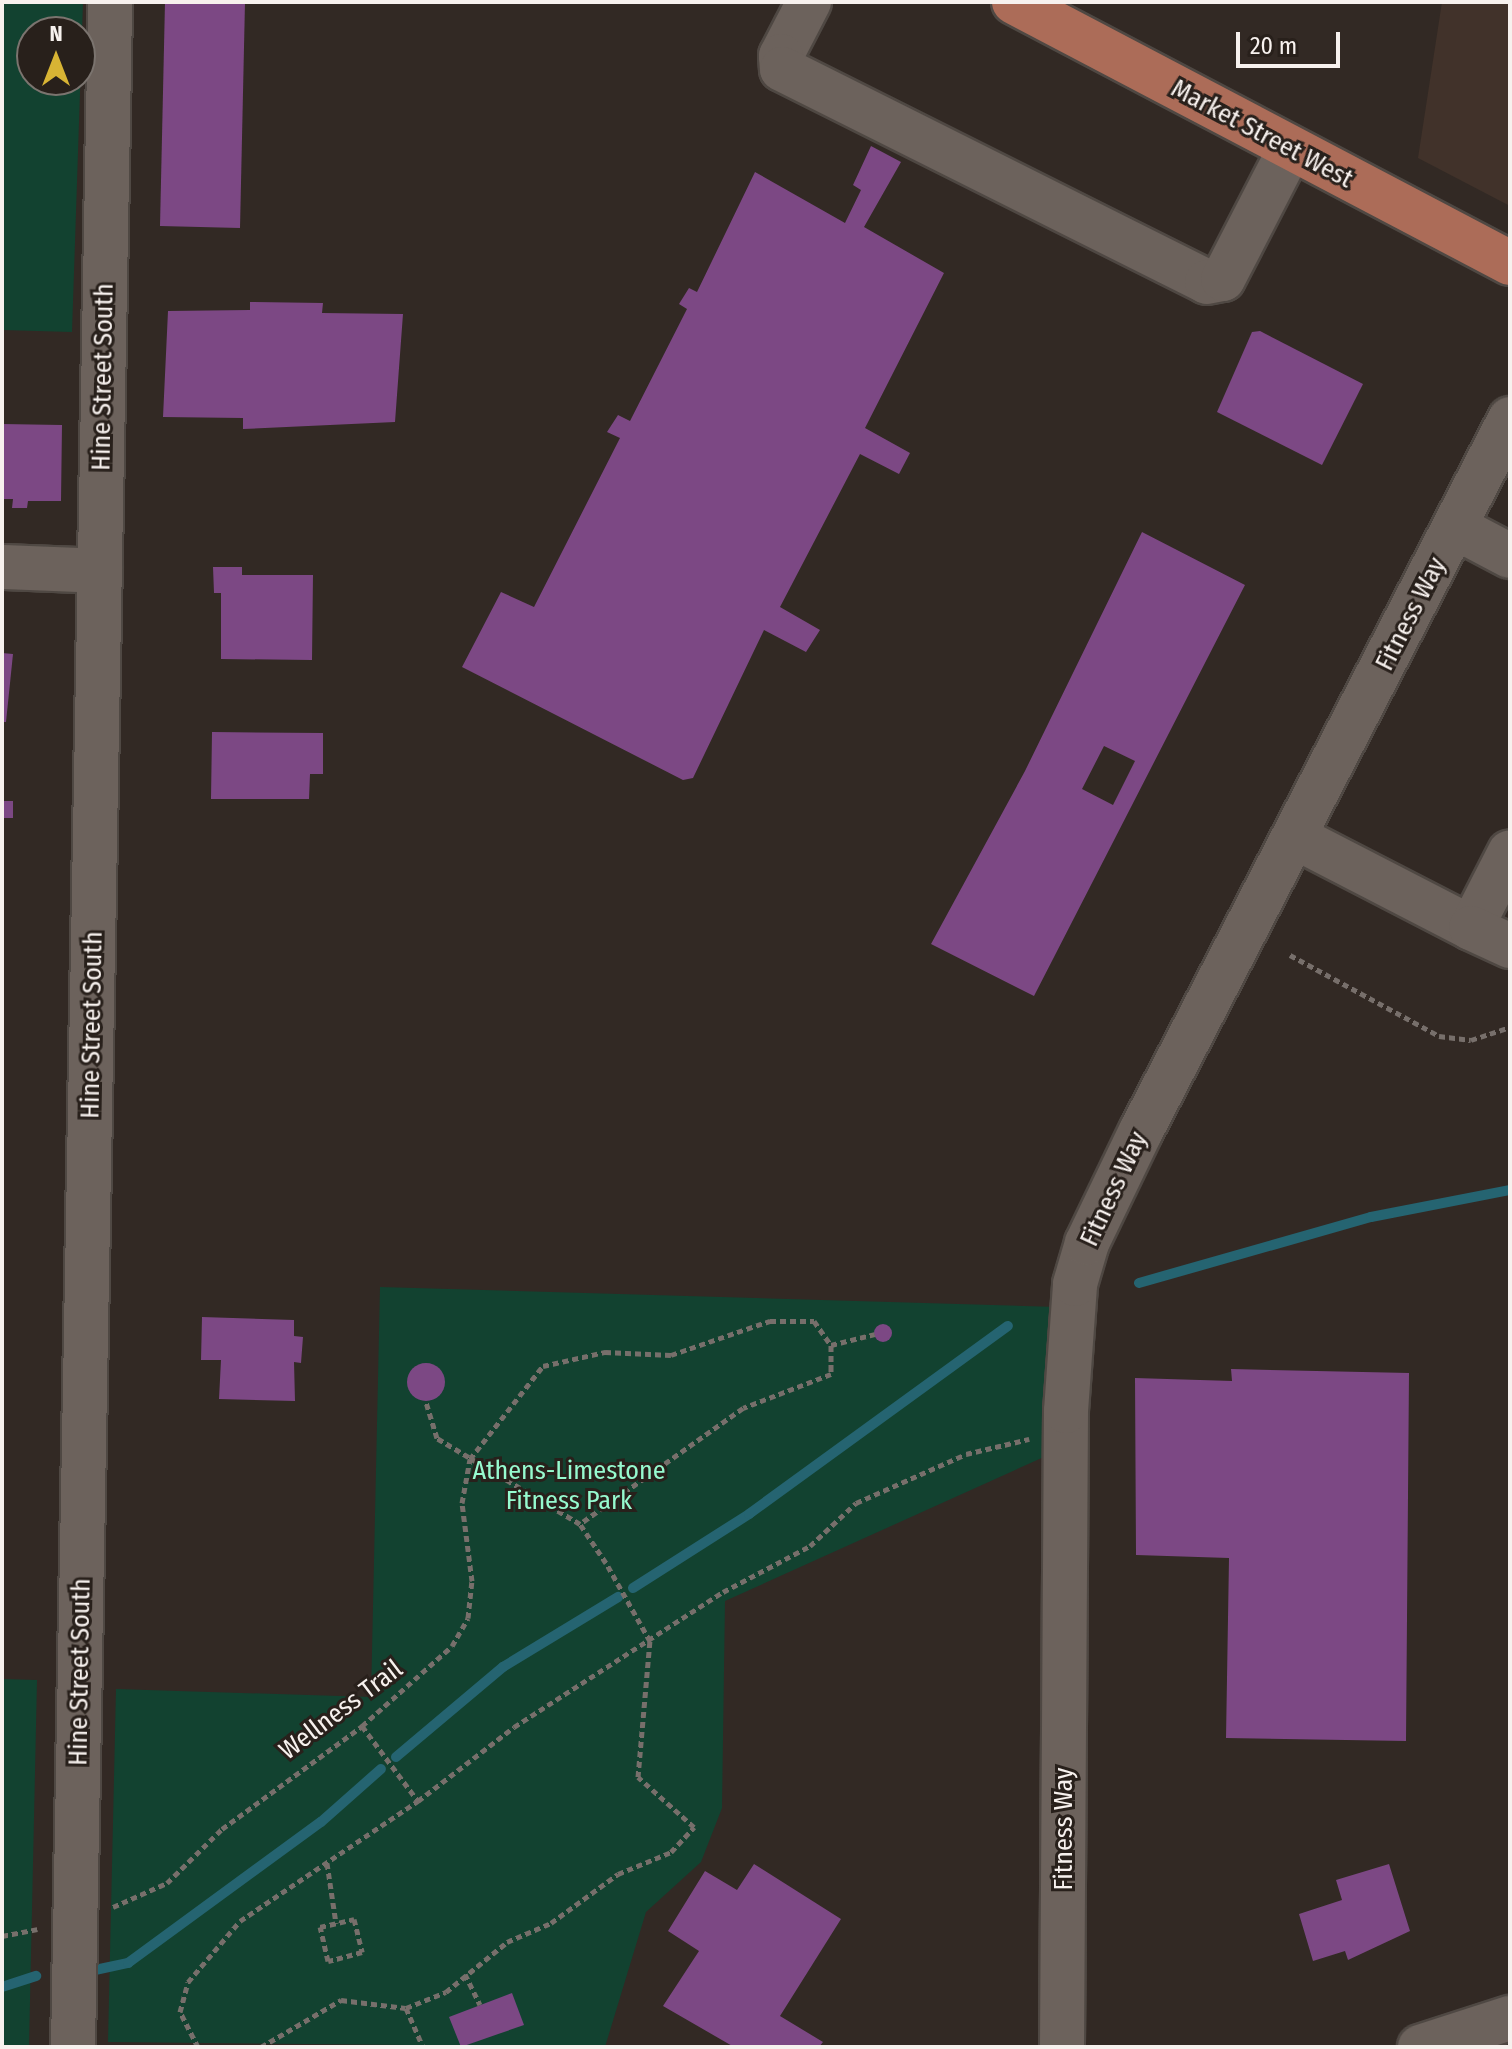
<!DOCTYPE html>
<html>
<head>
<meta charset="utf-8">
<style>
  body { margin:0 }
  #map { position:relative; width:1512px; height:2049px; overflow:hidden; background:#322924; font-family:"Fira Sans Condensed",sans-serif }
  div>[style] { position:absolute }
  [style*='--x'] { left:calc(var(--x)*1px); top:calc(var(--y)*1px); width:calc(var(--w)*1px); rotate:calc(var(--a)*1deg) }
  .built>* { inset:0; background:#41322a }
  .green>* { inset:0; background:#124230 }
  .stream>* { height:10px; margin:-5px; padding:0 5px; transform-origin:5px; border-radius:5px; background:#256471 }
  .building>* { inset:0; background:#7c4884 }
  .round { border-radius:50% }
  .path>* { height:5px; margin-top:-2.5px; transform-origin:0; background:repeating-linear-gradient(90deg,#776f6b 0 6px,transparent 0 10px) }
  .roads { filter:drop-shadow(2px 0 #4f4843) drop-shadow(-2px 0 #4f4843) drop-shadow(0 2px #4f4843) drop-shadow(0 -2px #4f4843) }
  .minor>* { height:44px; margin:-22px; padding:0 22px; transform-origin:22px; border-radius:22px; background:#6c625c }
  .major>* { height:44px; margin:-22px; padding:0 22px; transform-origin:22px; border-radius:22px; background:#ac6c58 }
  span { translate:-50% -50%; white-space:nowrap; text-align:center; line-height:1.15; -webkit-text-stroke:6px #28201b; paint-order:stroke }
  .street-label { font-size:26px; color:#f7f1ee }
  .park-label { font-size:26px; color:#96facf }
  .frame { position:absolute; inset:0; border:4px solid #f7f1ee; pointer-events:none }
  .north { position:absolute; left:16px; top:16px; width:80px; height:80px; box-sizing:border-box; background:#28201b; border:2px solid #7b746f; border-radius:50%; rotate:0deg; font-size:22px; font-weight:700; line-height:32px; text-align:center; color:#f7f1ee }
  .north::after { content:''; display:block; margin:auto; width:28px; height:36px; background:#d8b434; clip-path:polygon(50% 0,100% 100%,50% 72%,0 100%) }
  .scale { position:absolute; left:1236px; top:32px; width:104px; height:36px; box-sizing:border-box; border:4px solid #f7f1ee; border-top:0; padding-left:10px; font-size:24px; line-height:28px; white-space:nowrap; color:#f7f1ee; -webkit-text-stroke:6px #28201b; paint-order:stroke }
</style>
</head>
<body>
<div id="map">
  <div class="built">
    <i style="clip-path:polygon(1442px 2px,1510px 2px,1510px 206px,1418px 158px)"></i>
  </div>
  <div class="green">
    <i style="clip-path:polygon(evenodd,2px 2px,83px 2px,72px 332px,2px 330px,2px 2px,32px 32px,80px 32px,80px 80px,32px 80px,32px 32px)"></i>
    <i style="clip-path:polygon(380px 1287px,1057px 1307px,1055px 1452px,725px 1601px,722px 1808px,701px 1862px,646px 1912px,605px 2047px,108px 2042px,116px 1689px,371px 1697px)"></i>
    <i style="clip-path:polygon(2px 1679px,37px 1680px,29px 2047px,2px 2047px)"></i>
  </div>
  <div class="stream">
    <i style="--x:1139;--y:1283;--w:241;--a:-15.9"></i>
    <i style="--x:1371;--y:1217;--w:142;--a:-11"></i>
    <i style="--x:633;--y:1588;--w:138;--a:-32.5"></i>
    <i style="--x:749;--y:1514;--w:320;--a:-36"></i>
    <i style="--x:396;--y:1757;--w:140;--a:-40.1"></i>
    <i style="--x:503;--y:1667;--w:135;--a:-31.3"></i>
    <i style="--x:95;--y:1970;--w:34;--a:-12"></i>
    <i style="--x:128;--y:1963;--w:239;--a:-36.2"></i>
    <i style="--x:321;--y:1822;--w:80;--a:-41.5"></i>
    <i style="--x:2;--y:1987;--w:36;--a:-18"></i>
  </div>
  <div class="building">
    <i style="clip-path:polygon(165px 2px,245px 2px,240px 228px,160px 226px)"></i>
    <i style="clip-path:polygon(871px 146px,901px 162px,864px 227px,944px 273px,865px 428px,910px 453px,899px 474px,860px 454px,780px 607px,820px 630px,806px 652px,764px 630px,693px 778px,683px 780px,462px 667px,501px 592px,534px 607px,620px 438px,607px 432px,618px 415px,630px 421px,687px 309px,679px 304px,689px 288px,697px 292px,755px 172px,845px 223px,861px 190px,853px 185px)"></i>
    <i style="clip-path:polygon(250px 302px,323px 303px,322px 313px,403px 314px,395px 422px,243px 429px,243px 418px,163px 417px,168px 311px,250px 310px)"></i>
    <i style="clip-path:polygon(1260px 331px,1363px 384px,1322px 465px,1217px 412px,1252px 332px)"></i>
    <i style="clip-path:polygon(2px 424px,62px 425px,61px 501px,28px 501px,27px 508px,12px 508px,13px 499px,2px 499px)"></i>
    <i style="clip-path:polygon(evenodd,1142px 532px,1245px 585px,1034px 996px,931px 944px,1025px 771px,1142px 532px,1104px 746px,1135px 761px,1113px 805px,1082px 789px,1104px 746px)"></i>
    <i style="clip-path:polygon(213px 567px,242px 567px,242px 575px,313px 575px,312px 660px,221px 659px,221px 593px,214px 593px)"></i>
    <i style="clip-path:polygon(2px 653px,13px 654px,6px 722px,2px 722px)"></i>
    <i style="clip-path:polygon(212px 732px,323px 733px,323px 774px,310px 774px,309px 799px,211px 799px)"></i>
    <i style="clip-path:polygon(2px 801px,13px 801px,13px 818px,2px 818px)"></i>
    <i style="clip-path:polygon(202px 1317px,294px 1320px,294px 1336px,303px 1337px,301px 1363px,294px 1362px,295px 1401px,219px 1399px,221px 1360px,201px 1360px)"></i>
    <i class="round" style="left:874px;top:1324px;width:18px;height:18px"></i>
    <i class="round" style="left:407px;top:1363px;width:38px;height:38px"></i>
    <i style="clip-path:polygon(1231px 1369px,1409px 1373px,1406px 1741px,1226px 1738px,1229px 1558px,1136px 1555px,1135px 1378px,1232px 1381px)"></i>
    <i style="clip-path:polygon(754px 1864px,841px 1919px,780px 2016px,823px 2042px,819px 2047px,734px 2047px,663px 2006px,699px 1951px,668px 1931px,705px 1871px,737px 1890px)"></i>
    <i style="clip-path:polygon(1389px 1864px,1410px 1931px,1348px 1960px,1345px 1951px,1313px 1961px,1299px 1914px,1342px 1900px,1336px 1880px)"></i>
    <i style="clip-path:polygon(512px 1993px,524px 2025px,461px 2047px,449px 2017px)"></i>
  </div>
  <div class="path">
    <i style="--x:1290;--y:955;--w:170;--a:28.5"></i>
    <i style="--x:1439;--y:1036;--w:32;--a:7"></i>
    <i style="--x:1471;--y:1040;--w:41;--a:-18.4"></i>
    <i style="--x:831;--y:1345;--w:45;--a:-14"></i>
    <i style="--x:362;--y:1726;--w:94;--a:53.3"></i>
    <i style="--x:327;--y:1863;--w:61;--a:81.5"></i>
    <i style="--x:113;--y:1907;--w:59;--a:-24"></i>
    <i style="--x:167;--y:1883;--w:77;--a:-44.5"></i>
    <i style="--x:222;--y:1829;--w:174;--a:-36.3"></i>
    <i style="--x:362;--y:1726;--w:120;--a:-41.6"></i>
    <i style="--x:452;--y:1646;--w:32;--a:-60"></i>
    <i style="--x:468;--y:1618;--w:37;--a:-84"></i>
    <i style="--x:472;--y:1581;--w:79;--a:-97.3"></i>
    <i style="--x:462;--y:1503;--w:45;--a:-79.7"></i>
    <i style="--x:470;--y:1459;--w:118;--a:-51.9"></i>
    <i style="--x:543;--y:1366;--w:64;--a:-12.7"></i>
    <i style="--x:605;--y:1352;--w:66;--a:2.6"></i>
    <i style="--x:671;--y:1355;--w:105;--a:-19"></i>
    <i style="--x:770;--y:1321;--w:44;--a:0"></i>
    <i style="--x:814;--y:1321;--w:29;--a:55"></i>
    <i style="--x:831;--y:1345;--w:29;--a:90"></i>
    <i style="--x:831;--y:1374;--w:94;--a:158.9"></i>
    <i style="--x:743;--y:1408;--w:200;--a:144.6"></i>
    <i style="--x:354;--y:1919;--w:34;--a:76"></i>
    <i style="--x:362;--y:1952;--w:35;--a:165"></i>
    <i style="--x:328;--y:1961;--w:35;--a:-103"></i>
    <i style="--x:320;--y:1927;--w:35;--a:-13"></i>
    <i style="--x:2;--y:1936;--w:36;--a:-11"></i>
    <i style="--x:465;--y:1974;--w:34;--a:64"></i>
    <i style="--x:406;--y:2008;--w:43;--a:66.4"></i>
    <i style="--x:198;--y:2047;--w:39;--a:-117"></i>
    <i style="--x:180;--y:2012;--w:31;--a:-75"></i>
    <i style="--x:188;--y:1982;--w:80;--a:-49.6"></i>
    <i style="--x:240;--y:1921;--w:215;--a:-34"></i>
    <i style="--x:418;--y:1801;--w:121;--a:-37.6"></i>
    <i style="--x:514;--y:1727;--w:249;--a:-32.9"></i>
    <i style="--x:723;--y:1592;--w:98;--a:-27.9"></i>
    <i style="--x:810;--y:1546;--w:63;--a:-43.1"></i>
    <i style="--x:856;--y:1503;--w:120;--a:-24"></i>
    <i style="--x:966;--y:1454;--w:65;--a:-13.4"></i>
    <i style="--x:261;--y:2047;--w:93;--a:-30.4"></i>
    <i style="--x:341;--y:2000;--w:65;--a:7"></i>
    <i style="--x:406;--y:2008;--w:43;--a:-21.8"></i>
    <i style="--x:446;--y:1992;--w:79;--a:-39.3"></i>
    <i style="--x:507;--y:1942;--w:48;--a:-23.4"></i>
    <i style="--x:551;--y:1923;--w:83;--a:-36.2"></i>
    <i style="--x:618;--y:1874;--w:57;--a:-22.5"></i>
    <i style="--x:671;--y:1852;--w:34;--a:-47"></i>
    <i style="--x:694;--y:1827;--w:75;--a:-138.2"></i>
    <i style="--x:638;--y:1777;--w:137;--a:-85"></i>
    <i style="--x:650;--y:1641;--w:90;--a:-119.4"></i>
    <i style="--x:606;--y:1563;--w:47;--a:-123.7"></i>
    <i style="--x:580;--y:1524;--w:167;--a:-149"></i>
    <i style="--x:437;--y:1438;--w:39;--a:-107"></i>
  </div>
  <div class="roads">
    <div class="minor">
      <i style="--x:809;--y:2;--w:61;--a:117.4"></i>
      <i style="--x:781;--y:56;--w:13;--a:86"></i>
      <i style="--x:782;--y:69;--w:475;--a:26.6"></i>
      <i style="--x:1207;--y:282;--w:16;--a:-11"></i>
      <i style="--x:1223;--y:279;--w:146;--a:-62.7"></i>
      <i style="--x:1455;--y:527;--w:62;--a:27.8"></i>
      <i style="--x:2;--y:567;--w:98;--a:2.3"></i>
      <i style="--x:1297;--y:838;--w:196;--a:27.3"></i>
      <i style="--x:1471;--y:928;--w:85;--a:-62.8"></i>
      <i style="--x:1471;--y:928;--w:43;--a:24.8"></i>
      <i style="--x:73;--y:2047;--w:2045;--a:-88.96"></i>
      <i style="--x:1062;--y:2047;--w:636;--a:-89.64"></i>
      <i style="--x:1066;--y:1411;--w:127;--a:-85.9"></i>
      <i style="--x:1075;--y:1284;--w:43;--a:-73.7"></i>
      <i style="--x:1087;--y:1243;--w:124;--a:-64.3"></i>
      <i style="--x:1141;--y:1131;--w:802;--a:-62.6"></i>
      <i style="--x:1420;--y:2047;--w:95;--a:-17.9"></i>
    </div>
    <div class="major">
      <i style="--x:1014;--y:2;--w:560;--a:27.75"></i>
    </div>
  </div>
  <div class="street-label">
    <span style="left:1262px;top:134px;rotate:28deg">Market Street West</span>
    <span style="left:103px;top:377px;rotate:-89deg">Hine Street South</span>
    <span style="left:1411px;top:614px;rotate:-63deg">Fitness Way</span>
    <span style="left:92px;top:1025px;rotate:-89deg">Hine Street South</span>
    <span style="left:1114px;top:1189px;rotate:-65deg">Fitness Way</span>
    <span style="left:80px;top:1672px;rotate:-89deg">Hine Street South</span>
    <span style="left:341px;top:1710px;rotate:-37deg">Wellness Trail</span>
    <span style="left:1064px;top:1829px;rotate:-90deg">Fitness Way</span>
  </div>
  <div class="park-label">
    <span style="left:569px;top:1486px">Athens-Limestone<br>Fitness Park</span>
  </div>
  <div class="frame"></div>
  <div class="north">N</div>
  <div class="scale">20 m</div>
</div>
</body>
</html>
